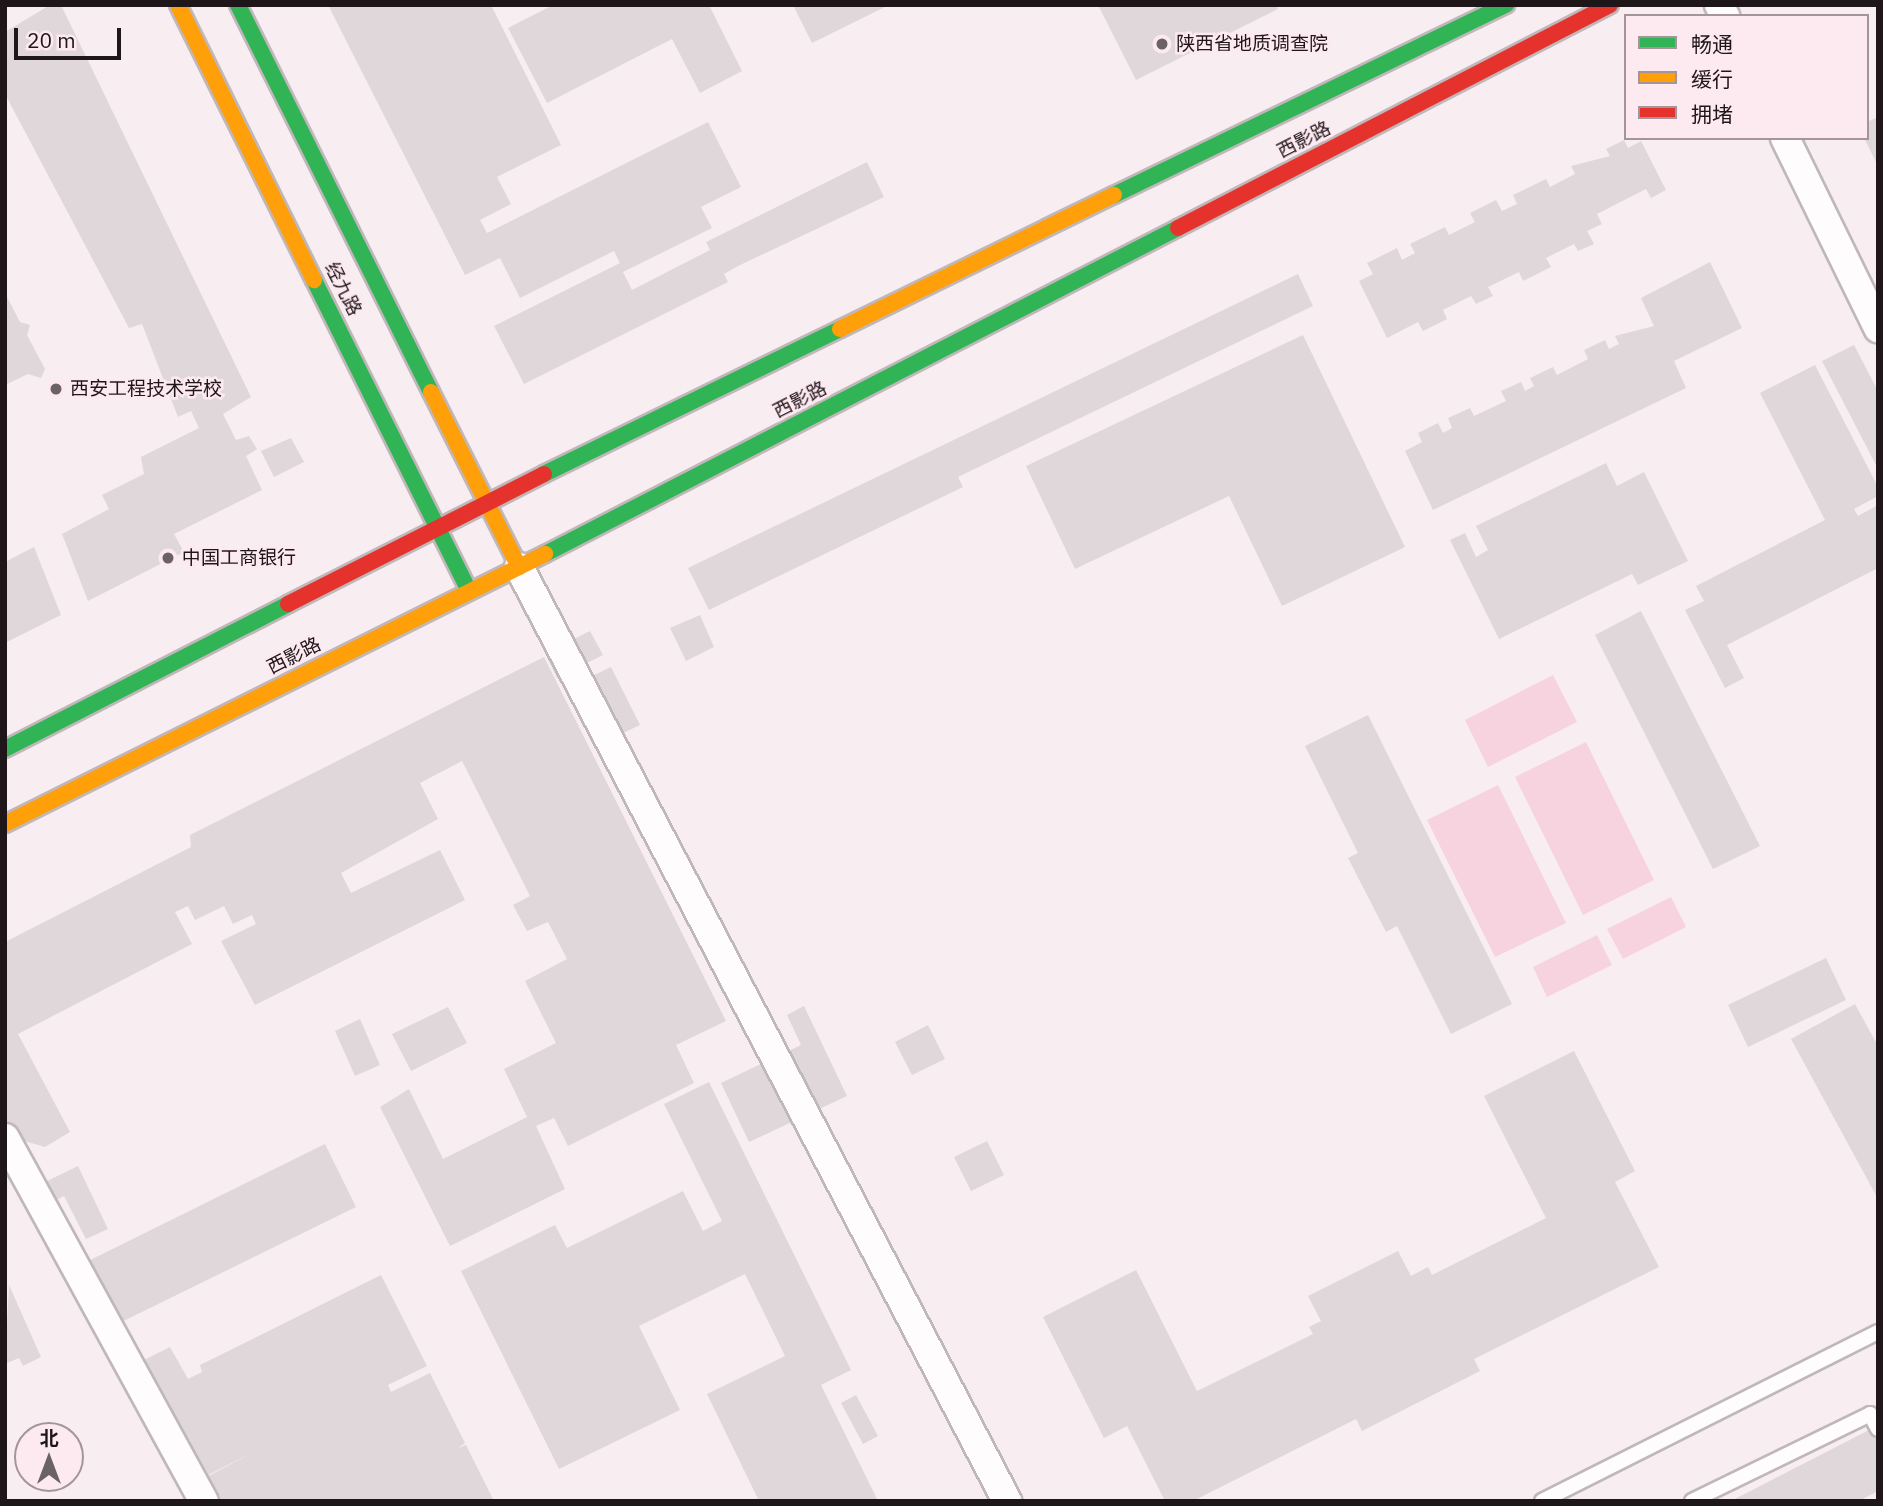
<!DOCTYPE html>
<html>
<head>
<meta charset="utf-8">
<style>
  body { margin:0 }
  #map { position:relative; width:1883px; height:1506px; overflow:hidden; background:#f8eef1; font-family:"IBM Plex Sans","Noto Sans SC",sans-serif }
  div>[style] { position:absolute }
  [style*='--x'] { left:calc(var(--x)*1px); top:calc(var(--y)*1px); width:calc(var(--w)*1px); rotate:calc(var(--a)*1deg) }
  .green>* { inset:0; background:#f7d2df }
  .building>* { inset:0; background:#e0d7da }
  .roads { filter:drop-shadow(2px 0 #c0b7ba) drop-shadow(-2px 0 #c0b7ba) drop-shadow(0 2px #c0b7ba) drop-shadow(0 -2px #c0b7ba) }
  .lane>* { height:14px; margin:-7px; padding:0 7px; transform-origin:7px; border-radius:7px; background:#fefcfd }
  .street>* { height:28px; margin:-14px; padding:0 14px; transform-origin:14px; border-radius:14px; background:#fefcfd }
  .fast>* { height:16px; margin:-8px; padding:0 8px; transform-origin:8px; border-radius:8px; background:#30b455 }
  .slow>* { height:16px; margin:-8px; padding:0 8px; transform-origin:8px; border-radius:8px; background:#ff9f0a }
  .jam>* { height:16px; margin:-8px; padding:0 8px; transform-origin:8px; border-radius:8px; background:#e5322d }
  .dots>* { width:19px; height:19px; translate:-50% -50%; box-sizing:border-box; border:4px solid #fde9f0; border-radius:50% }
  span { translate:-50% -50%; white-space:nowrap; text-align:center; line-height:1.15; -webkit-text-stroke:5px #fde9f0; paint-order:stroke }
  .poi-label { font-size:19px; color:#1e1619 }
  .left { translate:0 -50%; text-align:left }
  .street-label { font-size:19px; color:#1e1619 }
  .frame { position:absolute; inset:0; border:7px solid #1e1619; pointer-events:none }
  .legend { position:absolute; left:1624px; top:14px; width:245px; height:126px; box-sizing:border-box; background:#fde9f0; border:2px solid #a4959a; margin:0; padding:9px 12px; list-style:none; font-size:21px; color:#1e1619 }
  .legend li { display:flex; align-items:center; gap:14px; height:35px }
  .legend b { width:35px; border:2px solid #a4959a }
  .north { position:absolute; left:14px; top:1422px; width:70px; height:70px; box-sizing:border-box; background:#fde9f0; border:2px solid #a4959a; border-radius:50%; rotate:0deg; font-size:19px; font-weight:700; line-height:28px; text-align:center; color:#1e1619 }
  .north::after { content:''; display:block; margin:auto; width:24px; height:32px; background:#6a6265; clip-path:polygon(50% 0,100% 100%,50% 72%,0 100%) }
  .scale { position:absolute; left:14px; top:28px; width:107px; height:32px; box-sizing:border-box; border:4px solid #1e1619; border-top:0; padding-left:9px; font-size:21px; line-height:24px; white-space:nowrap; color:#1e1619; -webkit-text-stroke:5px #fde9f0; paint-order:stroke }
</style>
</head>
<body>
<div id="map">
  <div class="green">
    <i style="clip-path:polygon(1553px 675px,1577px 722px,1488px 767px,1465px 720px)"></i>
    <i style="clip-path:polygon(1586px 742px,1654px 880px,1583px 915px,1515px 777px)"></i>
    <i style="clip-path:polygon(1498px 785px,1566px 923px,1495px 957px,1427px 820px)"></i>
    <i style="clip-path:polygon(1671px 897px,1686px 927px,1623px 959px,1607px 929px)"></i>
    <i style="clip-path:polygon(1597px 935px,1612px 965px,1547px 997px,1533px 967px)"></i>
  </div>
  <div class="building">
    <i style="clip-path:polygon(50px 5px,61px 5px,251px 397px,223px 414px,236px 440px,249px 436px,257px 449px,246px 456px,262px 490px,174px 534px,184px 552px,88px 601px,62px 534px,109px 509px,102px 495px,144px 474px,141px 457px,199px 428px,191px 411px,178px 417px,142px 324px,129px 328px,5px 94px,5px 32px)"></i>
    <i style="clip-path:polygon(328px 5px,491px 5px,561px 145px,497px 177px,511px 204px,480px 220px,487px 233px,708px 122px,741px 187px,701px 207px,712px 228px,623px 272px,632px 290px,710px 250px,706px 242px,867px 162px,884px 197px,738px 266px,724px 274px,728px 282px,524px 384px,494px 326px,620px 263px,614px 251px,520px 298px,500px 258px,465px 275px)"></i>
    <i style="clip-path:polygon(553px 5px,709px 5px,742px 71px,700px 93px,672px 39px,547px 103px,508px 28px)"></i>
    <i style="clip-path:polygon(793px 5px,889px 5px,812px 43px)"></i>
    <i style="clip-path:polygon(1098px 5px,1276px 5px,1278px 9px,1136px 80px)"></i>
    <i style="clip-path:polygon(1878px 117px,1878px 166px,1864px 138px,1867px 122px)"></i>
    <i style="clip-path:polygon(1624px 140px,1628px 148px,1641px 141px,1666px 190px,1651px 198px,1646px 189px,1597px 214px,1602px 224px,1587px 231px,1594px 244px,1578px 251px,1574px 244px,1546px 258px,1551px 267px,1523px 281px,1519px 272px,1488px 287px,1493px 296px,1476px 304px,1471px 296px,1443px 310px,1447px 319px,1423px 331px,1418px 322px,1387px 338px,1359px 281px,1373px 274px,1367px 263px,1397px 248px,1402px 260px,1415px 253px,1410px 244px,1445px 227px,1449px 235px,1475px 222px,1470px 213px,1496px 200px,1502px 211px,1517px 204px,1513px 195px,1546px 179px,1550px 187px,1575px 174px,1571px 166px,1610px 156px,1606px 149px)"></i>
    <i style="clip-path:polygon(1710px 262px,1742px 328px,1674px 361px,1686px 388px,1433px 510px,1405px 451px,1422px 442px,1418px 433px,1438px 423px,1443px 433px,1452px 428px,1448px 418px,1470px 408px,1474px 416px,1506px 401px,1501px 391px,1521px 382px,1525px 391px,1534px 386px,1530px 378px,1553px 367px,1557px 375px,1588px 359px,1584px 350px,1605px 340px,1609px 349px,1619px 344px,1615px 336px,1654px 326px,1641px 298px)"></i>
    <i style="clip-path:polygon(1298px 274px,1313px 306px,958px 477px,963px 487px,709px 610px,688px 568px)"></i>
    <i style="clip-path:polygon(5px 293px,20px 322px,30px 325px,27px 335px,45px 369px,41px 378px,28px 374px,5px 385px)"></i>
    <i style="clip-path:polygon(1303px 335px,1405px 547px,1282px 606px,1229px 496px,1075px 569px,1026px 466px)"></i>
    <i style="clip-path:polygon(1854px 345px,1878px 391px,1878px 469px,1822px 361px)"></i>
    <i style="clip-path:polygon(1815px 365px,1878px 487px,1878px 496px,1854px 509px,1858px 516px,1878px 505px,1878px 568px,1727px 645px,1744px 678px,1725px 688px,1685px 610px,1704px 601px,1696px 586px,1825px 520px,1760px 393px)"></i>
    <i style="clip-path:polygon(291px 438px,304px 462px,274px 477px,261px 451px)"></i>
    <i style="clip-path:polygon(1606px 463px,1617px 486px,1644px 472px,1688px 561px,1638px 585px,1632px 574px,1499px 639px,1450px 540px,1465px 533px,1476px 557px,1488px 550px,1476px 526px)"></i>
    <i style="clip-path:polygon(34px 547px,61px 615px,5px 643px,5px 562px)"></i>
    <i style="clip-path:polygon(1641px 611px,1760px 846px,1713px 869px,1595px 635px)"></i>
    <i style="clip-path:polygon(700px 615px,714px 647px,686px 661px,670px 628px)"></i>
    <i style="clip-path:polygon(590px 631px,603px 655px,557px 678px,545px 653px)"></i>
    <i style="clip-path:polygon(544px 657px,726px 1021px,676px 1045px,694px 1083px,568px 1146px,554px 1118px,536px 1126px,565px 1189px,450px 1246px,380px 1107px,409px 1089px,443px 1159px,527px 1117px,504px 1069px,556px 1043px,525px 981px,567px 959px,548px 922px,527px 931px,513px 905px,530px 896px,462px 761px,420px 783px,438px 819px,341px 873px,351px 893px,440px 850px,465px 900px,255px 1005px,221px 941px,256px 924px,252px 915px,233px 924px,224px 906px,195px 920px,188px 906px,175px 912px,192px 944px,18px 1034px,70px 1132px,45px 1147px,7px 1136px,5px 942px,191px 847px,190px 835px)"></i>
    <i style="clip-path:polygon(611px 667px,640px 725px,619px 735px,590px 677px)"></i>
    <i style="clip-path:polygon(1368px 715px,1512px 1004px,1451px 1034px,1397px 926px,1386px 932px,1348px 858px,1358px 853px,1305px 746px)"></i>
    <i style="clip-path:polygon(1826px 958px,1846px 1000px,1748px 1047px,1728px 1005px)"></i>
    <i style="clip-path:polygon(1855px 1004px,1878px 1046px,1878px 1199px,1791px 1039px)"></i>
    <i style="clip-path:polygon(804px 1006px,847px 1096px,749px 1142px,721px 1083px,801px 1045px,787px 1015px)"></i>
    <i style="clip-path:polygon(448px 1007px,467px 1043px,411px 1071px,392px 1034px)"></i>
    <i style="clip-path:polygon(360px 1019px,380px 1065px,355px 1076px,335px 1031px)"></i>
    <i style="clip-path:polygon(928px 1025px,945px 1059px,912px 1075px,895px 1042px)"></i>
    <i style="clip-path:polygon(1574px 1051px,1635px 1171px,1615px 1182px,1659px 1267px,1474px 1359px,1480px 1371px,1362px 1431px,1356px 1419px,1193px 1501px,1165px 1501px,1127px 1426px,1104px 1438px,1043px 1317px,1136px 1270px,1197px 1391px,1313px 1334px,1309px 1327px,1321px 1321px,1308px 1296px,1398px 1251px,1411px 1276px,1428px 1267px,1432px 1275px,1546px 1218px,1484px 1096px)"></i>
    <i style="clip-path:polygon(709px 1082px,851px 1370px,821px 1385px,878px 1501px,759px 1501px,707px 1394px,785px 1356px,745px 1274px,639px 1326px,680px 1410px,559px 1469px,461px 1271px,555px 1225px,567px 1248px,683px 1191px,703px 1231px,722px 1221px,664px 1104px)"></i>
    <i style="clip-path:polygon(987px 1141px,1004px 1175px,971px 1191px,954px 1157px)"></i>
    <i style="clip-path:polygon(325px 1144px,356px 1207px,97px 1334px,66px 1272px)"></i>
    <i style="clip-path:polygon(78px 1166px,108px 1229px,86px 1239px,64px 1196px,50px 1203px,41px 1184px)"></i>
    <i style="clip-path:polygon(381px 1275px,427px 1366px,388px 1385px,391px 1392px,430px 1373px,465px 1443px,458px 1448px,466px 1445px,494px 1501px,205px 1501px,195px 1483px,260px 1449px,196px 1481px,134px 1365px,170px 1347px,188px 1379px,202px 1372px,200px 1365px)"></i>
    <i style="clip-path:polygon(9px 1285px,41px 1357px,23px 1366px,19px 1358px,5px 1364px)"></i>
    <i style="clip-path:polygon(856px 1395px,878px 1436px,863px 1444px,841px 1403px)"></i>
    <i style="clip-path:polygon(1871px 1429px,1878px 1442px,1878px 1491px,1859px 1501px,1731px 1501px)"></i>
  </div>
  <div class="roads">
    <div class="lane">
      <i style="--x:1542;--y:1501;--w:376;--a:-26.7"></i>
      <i style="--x:1692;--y:1501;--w:198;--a:-26"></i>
      <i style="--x:1870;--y:1414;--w:17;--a:62"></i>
    </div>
    <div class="street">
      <i style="--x:1719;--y:5;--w:13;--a:61"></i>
      <i style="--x:1785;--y:138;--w:212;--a:63.9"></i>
      <i style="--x:519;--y:567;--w:1054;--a:62.41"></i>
      <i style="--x:5;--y:1138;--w:414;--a:61.3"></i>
    </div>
    <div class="fast">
      <i style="--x:238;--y:5;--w:432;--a:63.5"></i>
      <i style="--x:1114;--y:195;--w:436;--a:-25.9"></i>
      <i style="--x:314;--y:280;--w:347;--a:63.5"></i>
      <i style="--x:544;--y:474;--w:330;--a:-26.1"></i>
      <i style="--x:545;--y:554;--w:712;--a:-27.25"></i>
      <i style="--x:5;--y:749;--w:318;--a:-27.1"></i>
    </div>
    <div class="slow">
      <i style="--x:178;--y:5;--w:307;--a:63.7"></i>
      <i style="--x:840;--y:329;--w:305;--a:-26.1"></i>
      <i style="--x:431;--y:392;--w:196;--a:63.3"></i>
      <i style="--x:5;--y:824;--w:604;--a:-26.57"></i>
    </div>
    <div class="jam">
      <i style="--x:1178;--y:228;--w:486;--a:-27.3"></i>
      <i style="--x:288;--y:604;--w:287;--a:-26.9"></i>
    </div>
  </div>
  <div class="dots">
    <i style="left:1162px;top:44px;background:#6a6265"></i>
    <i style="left:56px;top:389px;background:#6a6265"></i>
    <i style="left:168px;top:558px;background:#6a6265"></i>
  </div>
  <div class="poi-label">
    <span class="left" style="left:1176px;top:44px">陕西省地质调查院</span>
    <span class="left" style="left:70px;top:389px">西安工程技术学校</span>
    <span class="left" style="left:182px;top:558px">中国工商银行</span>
  </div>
  <div class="street-label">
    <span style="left:1304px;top:140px;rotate:-27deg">西影路</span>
    <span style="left:343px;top:289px;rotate:63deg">经九路</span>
    <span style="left:800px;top:400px;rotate:-27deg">西影路</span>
    <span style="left:294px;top:656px;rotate:-27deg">西影路</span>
  </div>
  <div class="frame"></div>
  <ul class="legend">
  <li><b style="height:9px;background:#30b455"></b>畅通</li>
  <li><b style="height:9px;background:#ff9f0a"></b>缓行</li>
  <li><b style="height:9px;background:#e5322d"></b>拥堵</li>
  </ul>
  <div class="north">北</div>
  <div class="scale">20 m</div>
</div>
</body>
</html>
